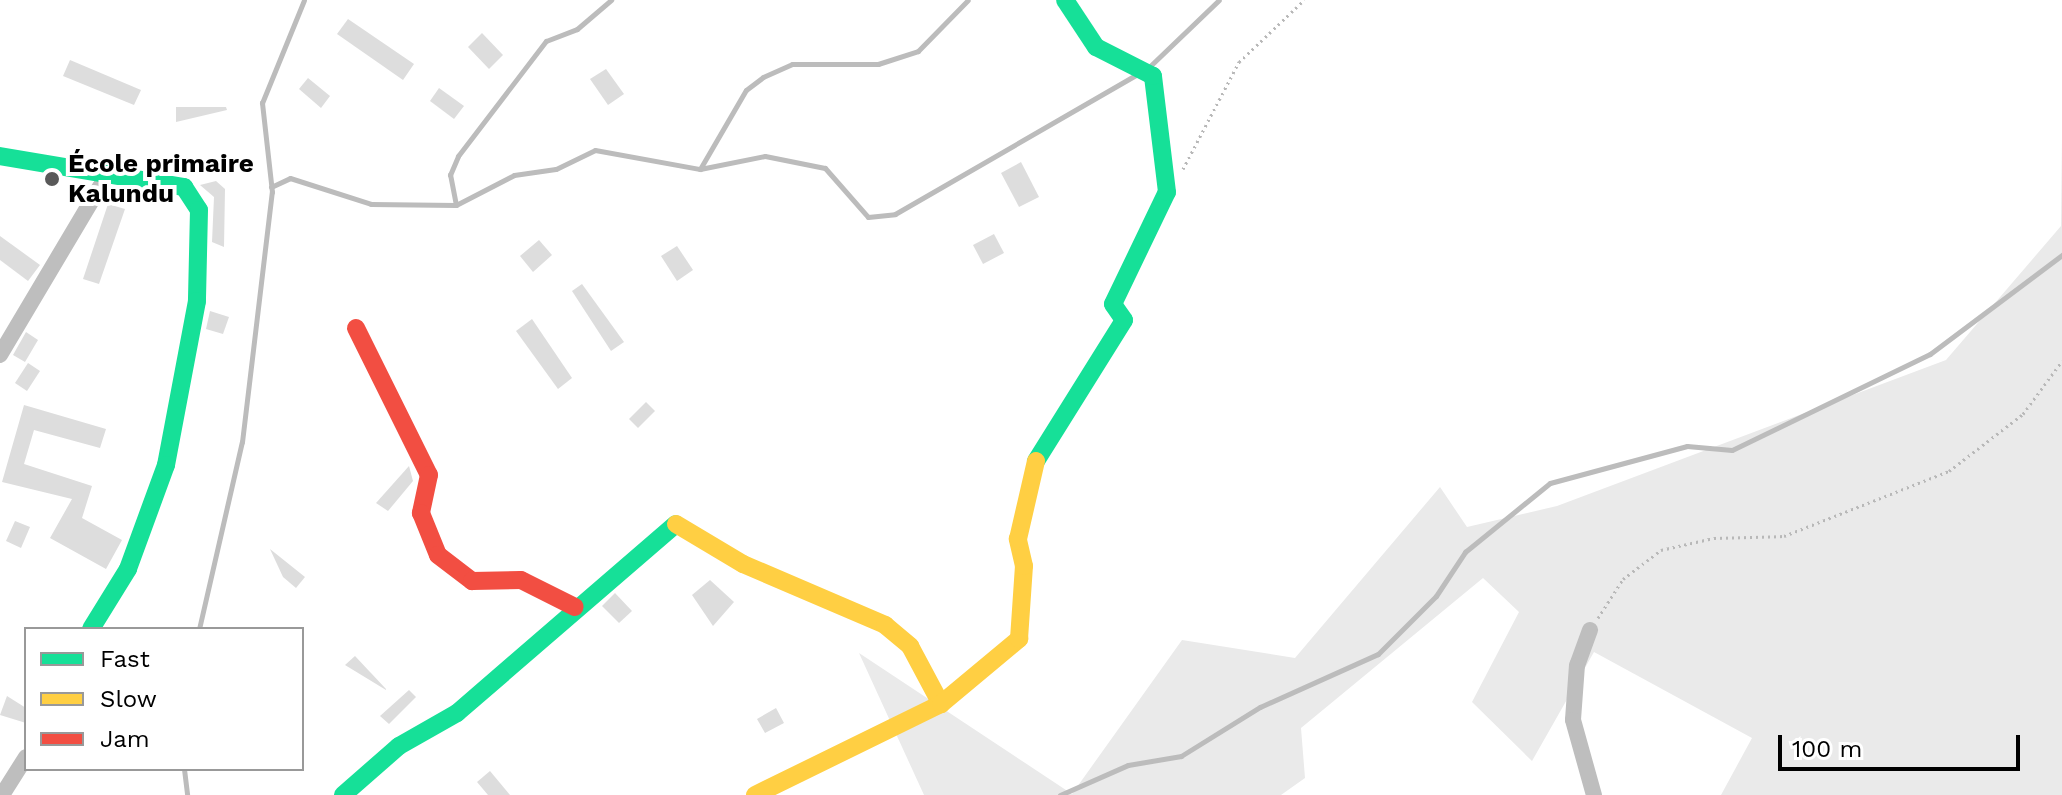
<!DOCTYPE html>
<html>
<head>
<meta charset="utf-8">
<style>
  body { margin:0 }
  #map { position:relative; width:2062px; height:795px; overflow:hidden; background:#fff; font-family:"Work Sans",sans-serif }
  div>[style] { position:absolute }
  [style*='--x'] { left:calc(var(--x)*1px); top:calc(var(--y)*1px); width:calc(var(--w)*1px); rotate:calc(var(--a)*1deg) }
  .green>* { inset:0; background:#eaeaea }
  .stream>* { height:5px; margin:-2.5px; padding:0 2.5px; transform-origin:2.5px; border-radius:2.5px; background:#bcbcbc }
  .building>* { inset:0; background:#ddd }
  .path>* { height:3px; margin-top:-1.5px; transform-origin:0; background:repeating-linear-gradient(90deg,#b8b8b8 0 2px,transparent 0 6px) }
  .street>* { height:16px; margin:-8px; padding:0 8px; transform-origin:8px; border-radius:8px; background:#bebebe }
  .fast>* { height:18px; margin:-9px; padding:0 9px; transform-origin:9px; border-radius:9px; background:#16e098 }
  .slow>* { height:18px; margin:-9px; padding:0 9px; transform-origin:9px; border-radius:9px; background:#ffcf43 }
  .jam>* { height:18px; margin:-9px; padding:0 9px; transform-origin:9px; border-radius:9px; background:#f24e42 }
  .dots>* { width:22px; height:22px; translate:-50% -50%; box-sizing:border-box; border:4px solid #fff; border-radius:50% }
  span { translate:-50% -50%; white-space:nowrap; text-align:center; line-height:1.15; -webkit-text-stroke:8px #fff; paint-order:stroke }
  .poi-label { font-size:26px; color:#000; font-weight:700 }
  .left { translate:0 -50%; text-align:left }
  .legend { position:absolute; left:24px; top:627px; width:280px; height:144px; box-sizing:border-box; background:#fff; border:2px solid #999; margin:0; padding:10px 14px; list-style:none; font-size:24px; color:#000 }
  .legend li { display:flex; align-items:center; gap:16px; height:40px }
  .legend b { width:40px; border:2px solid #999 }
  .scale { position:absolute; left:1778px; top:735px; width:242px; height:36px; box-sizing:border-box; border:4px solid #000; border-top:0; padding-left:10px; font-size:24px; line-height:28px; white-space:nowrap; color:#000; -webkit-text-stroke:6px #fff; paint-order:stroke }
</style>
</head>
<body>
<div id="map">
  <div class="green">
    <i style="clip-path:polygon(2062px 136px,2062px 795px,1721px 795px,1752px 738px,1594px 652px,1532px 761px,1472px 702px,1519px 612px,1483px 578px,1301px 728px,1305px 778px,1281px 795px,924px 795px,859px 653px,1072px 794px,1182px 640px,1295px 658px,1440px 487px,1467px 527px,1557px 506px,1946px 360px,2061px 226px)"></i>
  </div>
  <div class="stream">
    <i style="--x:1148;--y:68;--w:98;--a:-43.8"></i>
    <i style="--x:700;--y:169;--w:91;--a:-59.8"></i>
    <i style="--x:746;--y:90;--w:21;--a:-37"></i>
    <i style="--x:763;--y:77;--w:32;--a:-24"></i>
    <i style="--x:792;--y:64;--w:86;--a:0"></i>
    <i style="--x:878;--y:64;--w:42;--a:-18"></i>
    <i style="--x:918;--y:51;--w:71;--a:-45.6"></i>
    <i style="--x:271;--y:187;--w:21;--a:-25"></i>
    <i style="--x:290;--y:178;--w:85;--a:17.8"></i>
    <i style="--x:371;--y:204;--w:85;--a:0.7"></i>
    <i style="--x:456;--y:205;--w:65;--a:-27.3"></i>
    <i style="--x:514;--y:175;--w:42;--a:-8.1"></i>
    <i style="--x:556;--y:169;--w:43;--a:-26"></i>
    <i style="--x:595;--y:150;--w:107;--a:10.3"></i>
    <i style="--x:700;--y:169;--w:66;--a:-11.3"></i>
    <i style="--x:765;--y:156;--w:61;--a:11.3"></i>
    <i style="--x:825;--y:168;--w:65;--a:48.7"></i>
    <i style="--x:868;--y:217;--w:27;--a:-6"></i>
    <i style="--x:895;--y:214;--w:278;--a:-30"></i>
    <i style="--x:456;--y:205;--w:31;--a:-101"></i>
    <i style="--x:450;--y:175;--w:21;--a:-67"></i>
    <i style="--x:458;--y:156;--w:145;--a:-52.6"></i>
    <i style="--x:546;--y:41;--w:33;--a:-21"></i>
    <i style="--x:577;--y:29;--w:45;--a:-40.5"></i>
    <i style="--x:199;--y:629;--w:192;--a:-77.1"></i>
    <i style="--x:242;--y:442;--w:252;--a:-83.2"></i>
    <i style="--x:272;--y:192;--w:90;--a:-96.4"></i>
    <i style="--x:262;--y:103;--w:111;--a:-67.8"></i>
    <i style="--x:184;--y:769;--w:26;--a:83"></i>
    <i style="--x:1060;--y:795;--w:74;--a:-23.8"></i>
    <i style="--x:1128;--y:765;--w:54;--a:-9.6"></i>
    <i style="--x:1181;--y:756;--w:93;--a:-31.8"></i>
    <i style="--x:1260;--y:707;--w:129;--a:-24.2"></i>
    <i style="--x:1378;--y:654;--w:82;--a:-45"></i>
    <i style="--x:1436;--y:596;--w:53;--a:-56.6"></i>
    <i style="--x:1465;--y:552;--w:109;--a:-39.1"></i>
    <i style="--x:1550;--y:483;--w:142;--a:-15.1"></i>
    <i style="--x:1687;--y:446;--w:45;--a:5.1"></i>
    <i style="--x:1732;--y:450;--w:220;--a:-25.9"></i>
    <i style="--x:1930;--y:354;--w:165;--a:-36.9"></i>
  </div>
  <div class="building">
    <i style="clip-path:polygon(348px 19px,414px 64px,403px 80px,337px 34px)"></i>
    <i style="clip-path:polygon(482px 33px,503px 55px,489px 69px,468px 47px)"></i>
    <i style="clip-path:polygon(70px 60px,141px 90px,134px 105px,63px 76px)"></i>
    <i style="clip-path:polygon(606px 69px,624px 94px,608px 105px,590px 79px)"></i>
    <i style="clip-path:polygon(308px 78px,330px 96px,321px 108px,299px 89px)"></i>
    <i style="clip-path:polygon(439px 88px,464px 106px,454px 119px,430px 101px)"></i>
    <i style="clip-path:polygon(176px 107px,226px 107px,227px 110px,176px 122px)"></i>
    <i style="clip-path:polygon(1021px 162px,1039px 197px,1019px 207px,1001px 173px)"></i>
    <i style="clip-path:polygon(216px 181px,225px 189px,224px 247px,212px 242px,214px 197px,200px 185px)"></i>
    <i style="clip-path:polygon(108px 204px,125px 209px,99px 284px,83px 279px)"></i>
    <i style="clip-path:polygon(994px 234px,1004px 253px,983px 264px,973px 245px)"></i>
    <i style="clip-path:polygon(0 236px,40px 265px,28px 281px,0 260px)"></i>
    <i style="clip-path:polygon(539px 240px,552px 255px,533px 272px,520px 256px)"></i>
    <i style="clip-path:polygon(677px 246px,693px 270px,677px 281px,661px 256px)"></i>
    <i style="clip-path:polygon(582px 284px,624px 342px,611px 351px,572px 291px)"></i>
    <i style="clip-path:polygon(210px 311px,229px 317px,223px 334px,206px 329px)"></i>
    <i style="clip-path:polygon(532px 319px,572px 378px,558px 389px,516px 331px)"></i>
    <i style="clip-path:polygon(26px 332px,38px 340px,25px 362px,13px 355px)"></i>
    <i style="clip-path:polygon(28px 363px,40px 371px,27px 391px,15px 383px)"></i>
    <i style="clip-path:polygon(646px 402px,655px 411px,638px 428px,629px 419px)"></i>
    <i style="clip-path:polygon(24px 405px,106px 429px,100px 448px,34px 430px,24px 464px,92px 486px,82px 518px,122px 540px,106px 569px,50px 538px,72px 499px,2px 482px)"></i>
    <i style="clip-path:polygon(409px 466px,413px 481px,388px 511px,376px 503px)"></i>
    <i style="clip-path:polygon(15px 521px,30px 527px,21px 548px,6px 541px)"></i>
    <i style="clip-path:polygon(270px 549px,305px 577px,296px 588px,283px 577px)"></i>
    <i style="clip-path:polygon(710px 580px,734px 602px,713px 626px,692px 595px)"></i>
    <i style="clip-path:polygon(615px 593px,632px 611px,619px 623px,602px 606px)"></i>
    <i style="clip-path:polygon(355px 656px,386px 689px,386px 690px,345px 665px)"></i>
    <i style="clip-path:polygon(409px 690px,416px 697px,389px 724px,380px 716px)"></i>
    <i style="clip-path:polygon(7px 696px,26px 708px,26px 723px,0 715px)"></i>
    <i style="clip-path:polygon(776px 708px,784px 723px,765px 733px,757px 719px)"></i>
    <i style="clip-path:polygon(490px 771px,510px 795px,488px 795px,477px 782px)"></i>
  </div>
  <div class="path">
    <i style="--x:1183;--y:169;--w:121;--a:-62.4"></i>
    <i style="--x:1239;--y:62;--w:90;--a:-43.6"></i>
    <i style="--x:1598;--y:618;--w:46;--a:-57.3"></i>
    <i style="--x:1623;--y:579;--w:48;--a:-37.3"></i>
    <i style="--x:1661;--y:550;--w:54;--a:-12.8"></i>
    <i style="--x:1714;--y:538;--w:70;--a:-1.6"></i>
    <i style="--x:1784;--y:536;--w:177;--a:-21.5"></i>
    <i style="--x:1949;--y:471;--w:93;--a:-37.6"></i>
    <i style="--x:2023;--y:414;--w:66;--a:-53.7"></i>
  </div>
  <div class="street">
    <i style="--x:0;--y:355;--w:209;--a:-59.3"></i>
    <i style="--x:1590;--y:630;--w:37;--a:110"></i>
    <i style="--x:1577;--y:665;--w:55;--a:94.2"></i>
    <i style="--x:1573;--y:720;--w:78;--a:74.4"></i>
    <i style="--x:2;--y:795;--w:45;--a:-57.7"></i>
  </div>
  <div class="fast">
    <i style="--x:0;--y:156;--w:187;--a:9.6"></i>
    <i style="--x:184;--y:187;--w:27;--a:57"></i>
    <i style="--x:199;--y:210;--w:91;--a:91.3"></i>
    <i style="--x:197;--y:301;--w:167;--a:100.7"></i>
    <i style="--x:166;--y:465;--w:111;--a:110.1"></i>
    <i style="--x:128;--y:569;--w:70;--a:121.7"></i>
    <i style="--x:1036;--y:461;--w:166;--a:-58"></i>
    <i style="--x:1124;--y:320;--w:19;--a:-125"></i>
    <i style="--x:1113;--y:304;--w:124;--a:-64.3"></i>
    <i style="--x:1167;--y:192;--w:117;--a:-96.9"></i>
    <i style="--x:1153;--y:76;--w:64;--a:-153"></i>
    <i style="--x:1096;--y:47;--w:56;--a:-123.4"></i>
    <i style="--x:343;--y:795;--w:74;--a:-41.2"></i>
    <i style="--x:399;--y:746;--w:67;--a:-29.6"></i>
    <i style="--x:457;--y:713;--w:289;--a:-40.8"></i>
  </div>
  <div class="slow">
    <i style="--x:676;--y:524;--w:78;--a:30.8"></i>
    <i style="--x:743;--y:564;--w:155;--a:23.2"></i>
    <i style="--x:885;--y:625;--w:33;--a:40"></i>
    <i style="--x:910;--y:646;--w:66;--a:61.9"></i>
    <i style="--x:755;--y:795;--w:207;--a:-26.1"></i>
    <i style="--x:941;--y:704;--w:102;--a:-39.8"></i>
    <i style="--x:1019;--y:639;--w:73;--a:-86.1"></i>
    <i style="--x:1024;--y:566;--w:28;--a:-103"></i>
    <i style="--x:1018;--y:539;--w:80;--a:-77"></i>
  </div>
  <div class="jam">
    <i style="--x:356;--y:328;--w:164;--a:63.6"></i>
    <i style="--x:429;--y:475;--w:39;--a:102"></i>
    <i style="--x:421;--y:513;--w:45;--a:68"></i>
    <i style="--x:438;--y:555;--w:43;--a:37.4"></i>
    <i style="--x:472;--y:581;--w:49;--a:-1.2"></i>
    <i style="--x:521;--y:580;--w:60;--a:26.6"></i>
  </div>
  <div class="dots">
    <i style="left:52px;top:179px;background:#595959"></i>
  </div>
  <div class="poi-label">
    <span class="left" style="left:68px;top:179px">École primaire<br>Kalundu</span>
  </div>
  <ul class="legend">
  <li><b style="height:10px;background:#16e098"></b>Fast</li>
  <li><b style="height:10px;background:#ffcf43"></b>Slow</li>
  <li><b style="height:10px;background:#f24e42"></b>Jam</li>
  </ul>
  <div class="scale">100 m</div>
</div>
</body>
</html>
